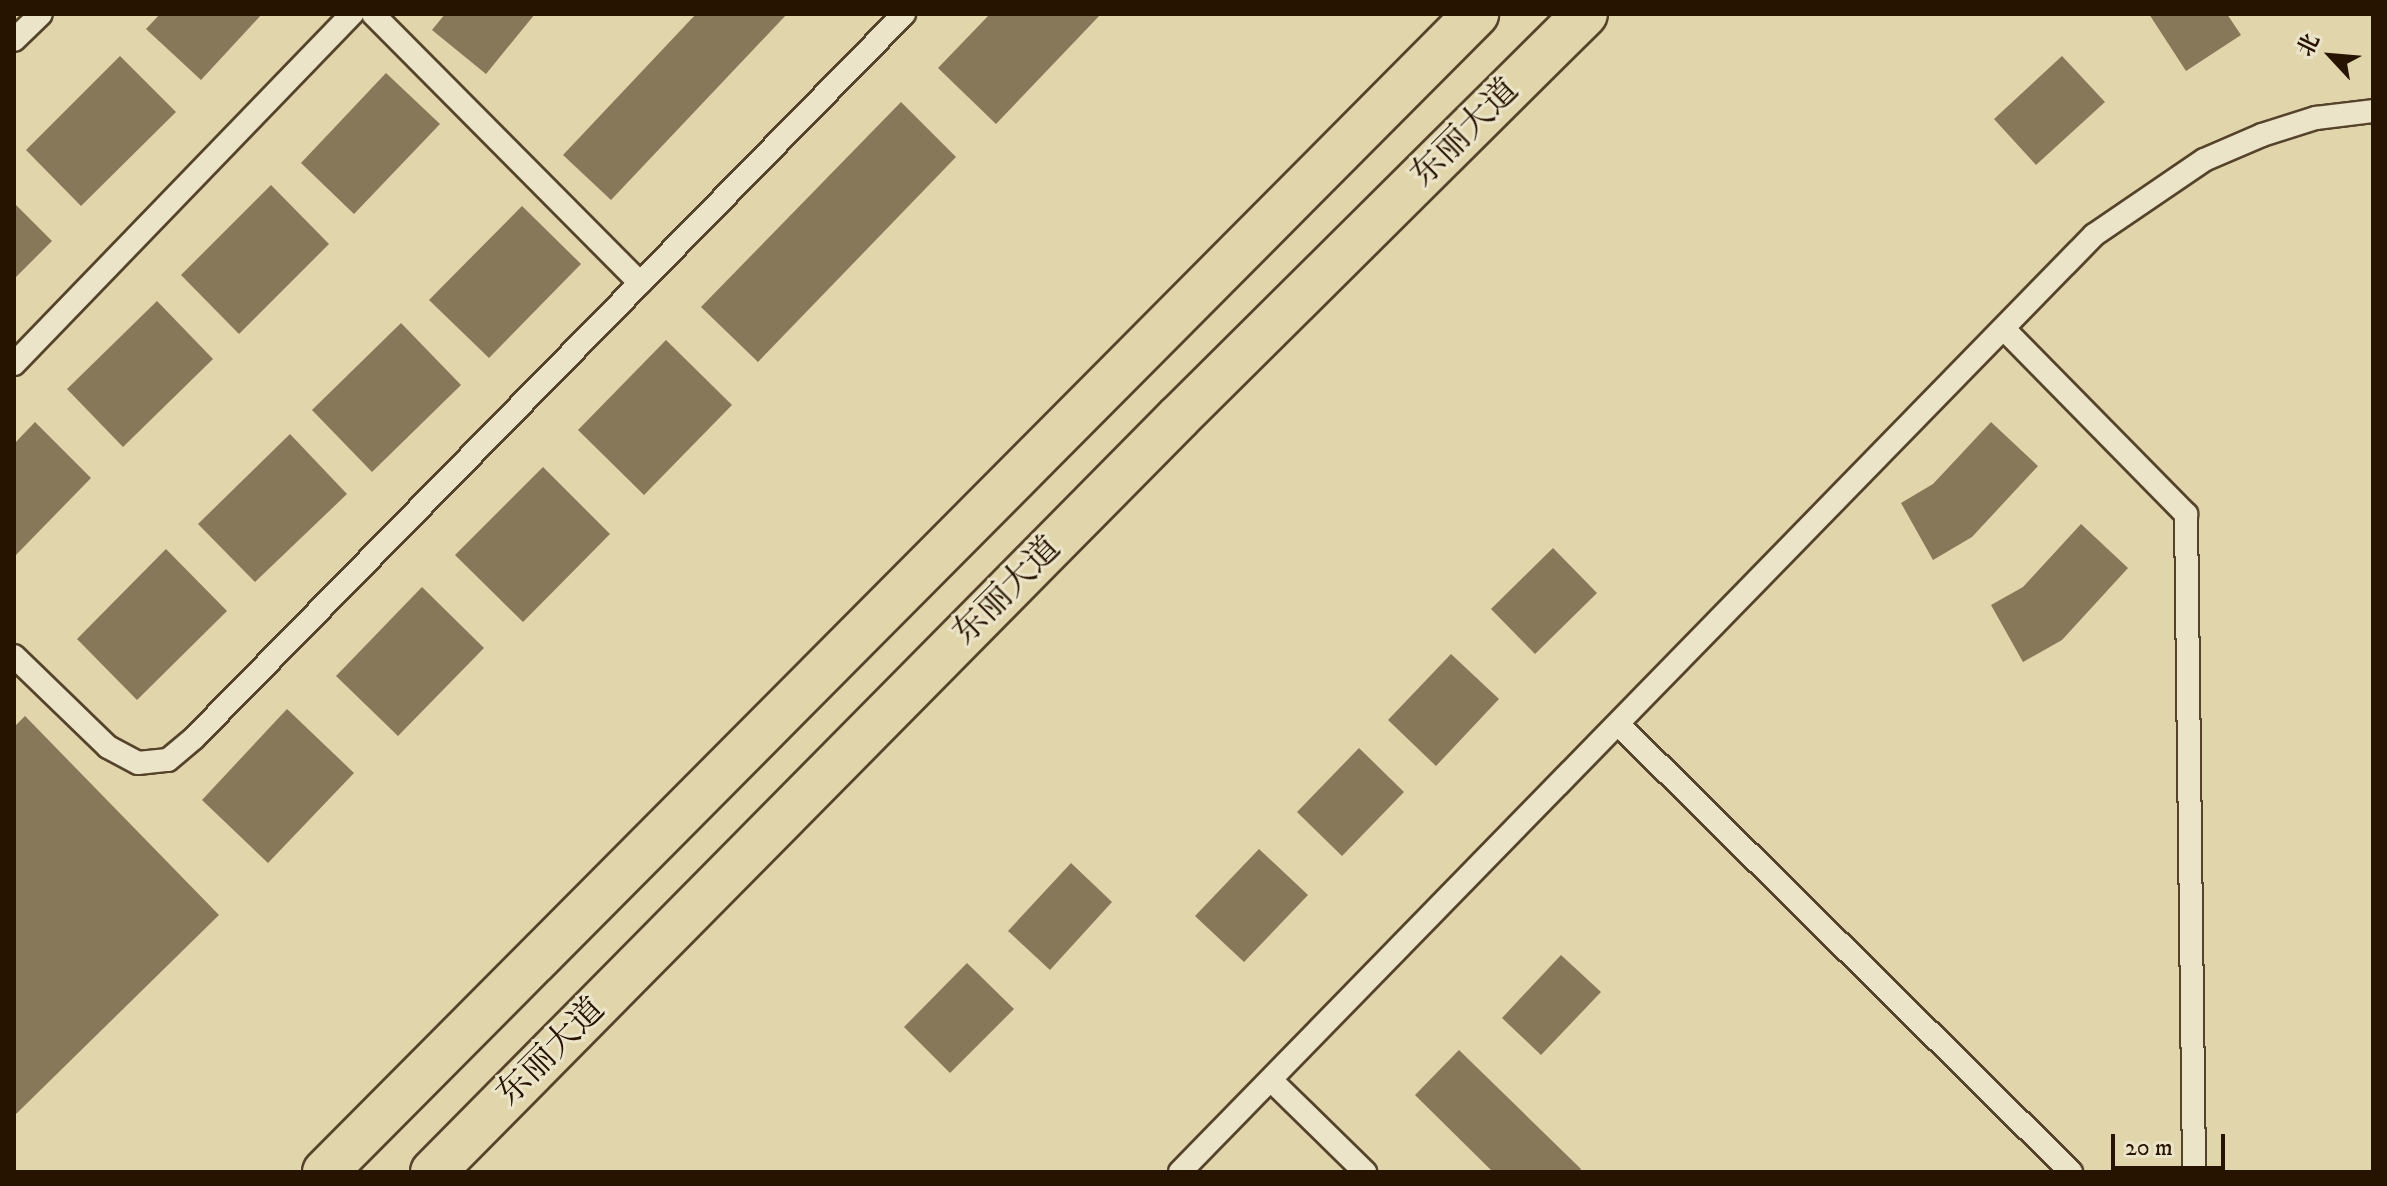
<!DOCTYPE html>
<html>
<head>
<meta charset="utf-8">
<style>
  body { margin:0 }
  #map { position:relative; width:2387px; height:1186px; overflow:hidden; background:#e1d5ab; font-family:"IM FELL DW Pica","Noto Serif SC",serif }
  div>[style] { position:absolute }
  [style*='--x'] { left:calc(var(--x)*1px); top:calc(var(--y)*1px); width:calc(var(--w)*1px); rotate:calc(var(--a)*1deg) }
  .building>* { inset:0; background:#877859 }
  .roads { filter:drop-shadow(2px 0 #55442b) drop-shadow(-2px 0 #55442b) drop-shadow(0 2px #55442b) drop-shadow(0 -2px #55442b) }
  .lane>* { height:22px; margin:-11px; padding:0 11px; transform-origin:11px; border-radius:11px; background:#ece4c8 }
  .highway>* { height:44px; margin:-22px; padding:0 22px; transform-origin:22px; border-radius:22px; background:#e1d5ab }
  span { translate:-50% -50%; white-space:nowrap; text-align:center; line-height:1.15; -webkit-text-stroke:6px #ece4c8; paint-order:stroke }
  .street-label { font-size:34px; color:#261300 }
  .frame { position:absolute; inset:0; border:16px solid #261300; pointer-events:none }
  .north { position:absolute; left:2291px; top:16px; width:80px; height:80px; -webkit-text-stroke:6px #ece4c8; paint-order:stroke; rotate:296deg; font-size:22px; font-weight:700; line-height:32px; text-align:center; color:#261300 }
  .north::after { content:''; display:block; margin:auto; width:28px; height:36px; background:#261300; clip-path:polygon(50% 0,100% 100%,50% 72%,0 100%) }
  .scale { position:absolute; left:2111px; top:1134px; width:114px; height:36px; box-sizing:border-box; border:4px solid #261300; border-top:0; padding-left:10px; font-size:24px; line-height:28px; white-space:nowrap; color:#261300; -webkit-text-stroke:6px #ece4c8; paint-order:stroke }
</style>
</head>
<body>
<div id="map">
  <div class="building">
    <i style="clip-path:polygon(160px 14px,262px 14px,201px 80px,146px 29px)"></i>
    <i style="clip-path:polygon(445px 14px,535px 14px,486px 74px,432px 30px)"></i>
    <i style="clip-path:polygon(696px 14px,787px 14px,611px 200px,563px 155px)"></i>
    <i style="clip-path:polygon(990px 14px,1101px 14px,996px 124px,938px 68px)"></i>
    <i style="clip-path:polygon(2149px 14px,2227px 14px,2241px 35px,2186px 71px)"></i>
    <i style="clip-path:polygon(120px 56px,176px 112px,81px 206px,26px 150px)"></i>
    <i style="clip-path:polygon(2062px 56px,2105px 102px,2036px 165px,1994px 119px)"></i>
    <i style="clip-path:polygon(386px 73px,440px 124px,354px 214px,301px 163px)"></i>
    <i style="clip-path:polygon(901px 102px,956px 157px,758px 362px,701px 307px)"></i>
    <i style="clip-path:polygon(271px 185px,329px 244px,239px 334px,181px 275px)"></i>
    <i style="clip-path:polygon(14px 203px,52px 241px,14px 279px)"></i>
    <i style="clip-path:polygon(522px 206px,581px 264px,489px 358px,429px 300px)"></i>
    <i style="clip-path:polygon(157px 301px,213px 359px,123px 447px,67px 389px)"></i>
    <i style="clip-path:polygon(401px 323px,461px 385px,372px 472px,312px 410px)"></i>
    <i style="clip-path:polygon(666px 340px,732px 405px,644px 495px,578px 430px)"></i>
    <i style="clip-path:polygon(35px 422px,91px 478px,14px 557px,14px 444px)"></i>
    <i style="clip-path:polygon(1991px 422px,2038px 466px,1972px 537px,1933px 560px,1901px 503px,1933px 484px)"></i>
    <i style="clip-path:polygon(290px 434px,347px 494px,255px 582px,198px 524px)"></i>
    <i style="clip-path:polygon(543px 467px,610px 534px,523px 622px,455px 555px)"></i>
    <i style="clip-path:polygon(2081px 524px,2128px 568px,2062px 640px,2023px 662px,1991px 605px,2023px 587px)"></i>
    <i style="clip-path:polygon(1553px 548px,1597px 593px,1535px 654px,1491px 609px)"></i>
    <i style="clip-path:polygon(166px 549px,227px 611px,137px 700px,77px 639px)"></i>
    <i style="clip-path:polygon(422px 587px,484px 648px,398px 736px,336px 676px)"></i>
    <i style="clip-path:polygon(1451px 654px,1499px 699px,1436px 766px,1388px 720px)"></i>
    <i style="clip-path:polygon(287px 709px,354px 773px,268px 863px,202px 800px)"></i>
    <i style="clip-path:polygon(25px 716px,219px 915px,14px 1116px,14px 727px)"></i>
    <i style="clip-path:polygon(1359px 748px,1404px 792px,1342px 856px,1297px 812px)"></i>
    <i style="clip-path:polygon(1259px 849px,1308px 895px,1244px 962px,1195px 916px)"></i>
    <i style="clip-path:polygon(1071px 863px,1112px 902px,1050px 970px,1008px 931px)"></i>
    <i style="clip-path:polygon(1561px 955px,1601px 992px,1541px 1055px,1502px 1018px)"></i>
    <i style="clip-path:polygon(967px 963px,1014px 1009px,950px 1073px,904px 1027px)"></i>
    <i style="clip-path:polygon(1459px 1050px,1581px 1169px,1579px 1172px,1493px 1172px,1415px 1095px)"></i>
  </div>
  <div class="roads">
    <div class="lane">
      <i style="--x:373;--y:14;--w:379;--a:45.2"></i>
      <i style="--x:14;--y:40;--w:37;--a:-44"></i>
      <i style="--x:2004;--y:329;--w:260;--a:45.5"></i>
      <i style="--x:2186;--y:514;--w:658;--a:89.3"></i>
      <i style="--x:14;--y:364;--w:487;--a:-46"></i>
      <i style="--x:14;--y:656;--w:131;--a:44.1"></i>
      <i style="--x:108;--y:747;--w:34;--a:28"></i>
      <i style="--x:138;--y:763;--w:30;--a:-6"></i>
      <i style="--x:168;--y:760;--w:34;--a:-40"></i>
      <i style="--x:194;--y:738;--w:1014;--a:-45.56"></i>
      <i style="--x:1618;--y:724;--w:637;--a:44.68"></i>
      <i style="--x:1271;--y:1080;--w:132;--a:44.4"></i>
      <i style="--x:1180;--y:1172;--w:1309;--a:-45.71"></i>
      <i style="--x:2094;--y:235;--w:133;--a:-34.3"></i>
      <i style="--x:2204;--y:160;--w:63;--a:-23.3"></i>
      <i style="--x:2262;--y:135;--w:57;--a:-17.5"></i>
      <i style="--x:2316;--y:118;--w:57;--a:-7"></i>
    </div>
    <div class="highway">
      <i style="--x:325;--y:1172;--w:1633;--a:-45.17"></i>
      <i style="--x:433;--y:1172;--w:1061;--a:-45.34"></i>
      <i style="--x:1179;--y:417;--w:572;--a:-44.79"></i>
    </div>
  </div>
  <div class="street-label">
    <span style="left:1465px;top:133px;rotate:-45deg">东丽大道</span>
    <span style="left:1007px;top:591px;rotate:-45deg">东丽大道</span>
    <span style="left:551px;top:1052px;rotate:-45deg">东丽大道</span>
  </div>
  <div class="frame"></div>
  <div class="north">北</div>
  <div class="scale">20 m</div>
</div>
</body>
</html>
